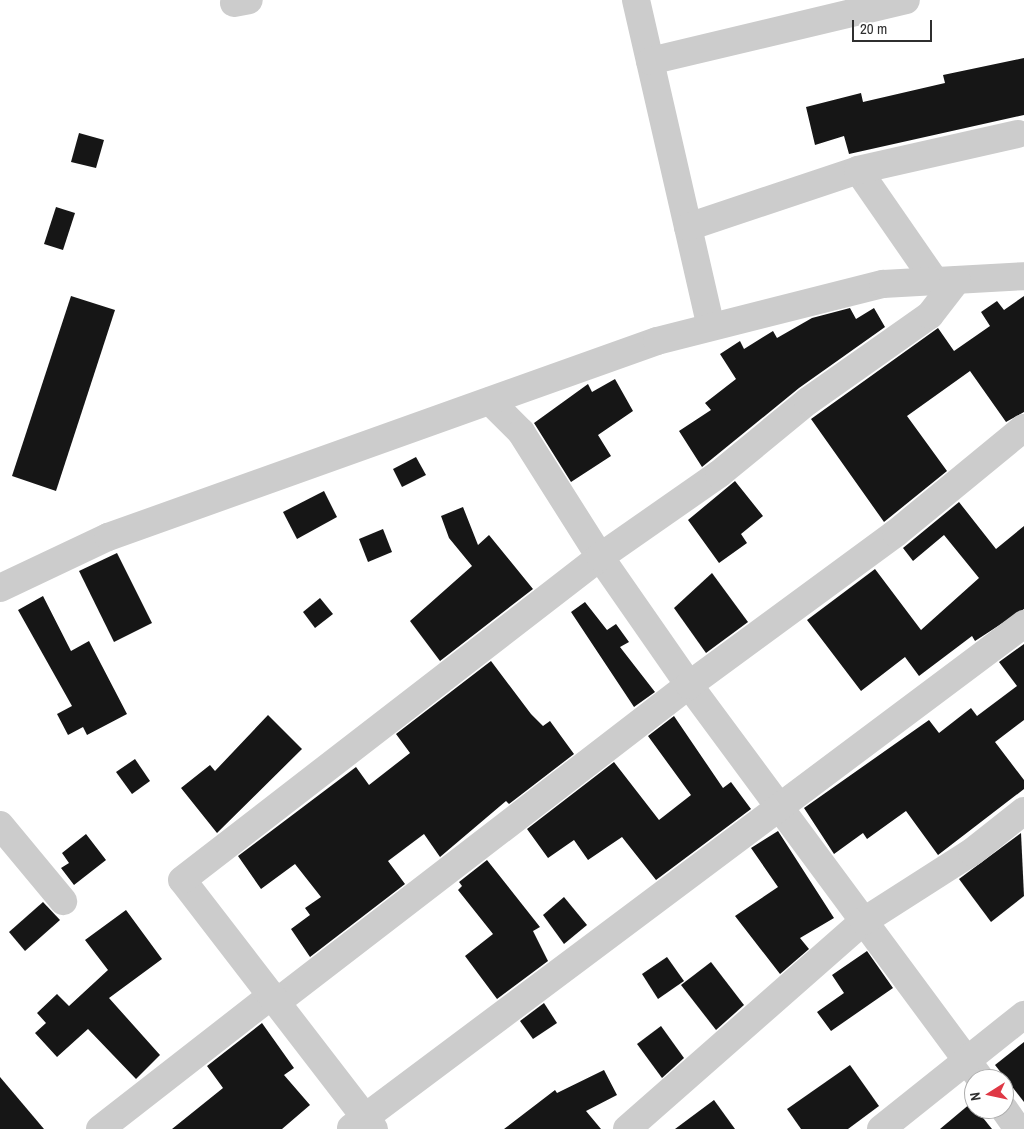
<!DOCTYPE html>
<html>
<head>
<meta charset="utf-8">
<style>
  body { margin:0 }
  #map { position:relative; width:1024px; height:1129px; overflow:hidden; background:#fff; font-family:"Archivo Narrow",sans-serif }
  div>[style] { position:absolute }
  [style*='--x'] { left:calc(var(--x)*1px); top:calc(var(--y)*1px); width:calc(var(--w)*1px); rotate:calc(var(--a)*1deg) }
  .building>* { inset:0; background:#161616 }
  .minor>* { height:28px; margin:-14px; padding:0 14px; transform-origin:14px; border-radius:14px; background:#ccc }
  span { translate:-50% -50%; white-space:nowrap; text-align:center; line-height:1.15; -webkit-text-stroke:5px #fff; paint-order:stroke }
  .north { position:absolute; left:964px; top:1069px; width:50px; height:50px; box-sizing:border-box; background:#fff; border:1px solid #acacac; border-radius:50%; rotate:260deg; font-size:14px; font-weight:700; line-height:20px; text-align:center; color:#2f2f2f }
  .north::after { content:''; display:block; margin:auto; width:18px; height:22px; background:#df3845; clip-path:polygon(50% 0,100% 100%,50% 72%,0 100%) }
  .scale { position:absolute; left:852px; top:20px; width:80px; height:22px; box-sizing:border-box; border:2px solid #2f2f2f; border-top:0; padding-left:6px; font-size:15px; line-height:18px; white-space:nowrap; color:#2f2f2f; -webkit-text-stroke:4px #fff; paint-order:stroke }
</style>
</head>
<body>
<div id="map">
  <div class="building">
    <i style="clip-path:polygon(1024px 58px,1024px 115px,849px 154px,844px 136px,815px 145px,806px 107px,861px 93px,863px 102px,945px 83px,943px 75px)"></i>
    <i style="clip-path:polygon(79px 133px,104px 140px,96px 168px,71px 162px)"></i>
    <i style="clip-path:polygon(56px 207px,75px 213px,63px 250px,44px 244px)"></i>
    <i style="clip-path:polygon(71px 296px,115px 310px,56px 491px,12px 476px)"></i>
    <i style="clip-path:polygon(1024px 296px,1024px 412px,1006px 422px,970px 371px,907px 416px,947px 471px,884px 522px,811px 419px,938px 328px,954px 351px,990px 326px,981px 312px,997px 301px,1004px 310px)"></i>
    <i style="clip-path:polygon(850px 308px,856px 319px,874px 308px,885px 327px,799px 388px,702px 467px,679px 431px,711px 410px,705px 403px,736px 379px,720px 354px,740px 341px,744px 349px,773px 331px,777px 338px,812px 318px)"></i>
    <i style="clip-path:polygon(615px 379px,633px 411px,598px 435px,611px 456px,571px 482px,534px 423px,588px 384px,592px 392px)"></i>
    <i style="clip-path:polygon(416px 457px,426px 475px,402px 487px,393px 469px)"></i>
    <i style="clip-path:polygon(735px 481px,763px 516px,741px 534px,747px 543px,719px 563px,688px 520px)"></i>
    <i style="clip-path:polygon(324px 491px,337px 517px,297px 539px,283px 512px)"></i>
    <i style="clip-path:polygon(959px 502px,996px 549px,1024px 526px,1024px 609px,975px 641px,972px 636px,919px 676px,905px 657px,861px 691px,807px 620px,875px 569px,921px 630px,979px 578px,944px 535px,913px 561px,903px 548px)"></i>
    <i style="clip-path:polygon(463px 507px,478px 545px,489px 535px,533px 589px,440px 661px,410px 621px,472px 566px,449px 538px,441px 516px)"></i>
    <i style="clip-path:polygon(383px 529px,392px 552px,368px 562px,359px 539px)"></i>
    <i style="clip-path:polygon(117px 553px,152px 623px,114px 642px,79px 571px)"></i>
    <i style="clip-path:polygon(712px 573px,748px 622px,706px 653px,674px 608px)"></i>
    <i style="clip-path:polygon(43px 596px,71px 651px,89px 641px,127px 714px,87px 735px,83px 727px,68px 735px,57px 714px,72px 706px,18px 610px)"></i>
    <i style="clip-path:polygon(320px 598px,333px 614px,315px 628px,303px 612px)"></i>
    <i style="clip-path:polygon(585px 602px,607px 630px,616px 624px,629px 642px,620px 647px,655px 692px,634px 707px,571px 612px)"></i>
    <i style="clip-path:polygon(1024px 644px,1024px 720px,995px 742px,1024px 780px,1024px 789px,938px 855px,906px 811px,867px 839px,863px 833px,834px 854px,804px 808px,929px 720px,939px 733px,971px 708px,977px 716px,1017px 686px,999px 662px)"></i>
    <i style="clip-path:polygon(491px 661px,531px 714px,543px 726px,550px 721px,574px 754px,509px 804px,506px 801px,440px 857px,424px 834px,388px 861px,405px 884px,310px 957px,291px 929px,310px 915px,305px 908px,321px 897px,295px 864px,261px 889px,238px 856px,356px 767px,369px 785px,410px 753px,396px 734px)"></i>
    <i style="clip-path:polygon(268px 715px,302px 749px,217px 833px,181px 788px,210px 765px,215px 771px)"></i>
    <i style="clip-path:polygon(674px 716px,723px 788px,731px 782px,751px 809px,656px 880px,622px 837px,588px 860px,574px 840px,548px 858px,527px 829px,614px 762px,659px 820px,691px 795px,648px 736px)"></i>
    <i style="clip-path:polygon(135px 759px,150px 781px,132px 794px,116px 772px)"></i>
    <i style="clip-path:polygon(778px 831px,834px 918px,800px 938px,809px 949px,780px 974px,735px 916px,778px 887px,751px 848px)"></i>
    <i style="clip-path:polygon(1021px 833px,1024px 896px,991px 922px,959px 879px)"></i>
    <i style="clip-path:polygon(86px 834px,106px 860px,74px 885px,61px 868px,69px 863px,62px 853px)"></i>
    <i style="clip-path:polygon(487px 860px,540px 927px,533px 931px,548px 961px,497px 999px,465px 956px,493px 934px,458px 890px,462px 886px,459px 882px)"></i>
    <i style="clip-path:polygon(564px 897px,587px 925px,564px 944px,543px 915px)"></i>
    <i style="clip-path:polygon(43px 902px,60px 920px,25px 951px,9px 932px)"></i>
    <i style="clip-path:polygon(126px 910px,162px 959px,109px 998px,160px 1055px,136px 1079px,88px 1029px,57px 1057px,35px 1033px,46px 1023px,37px 1013px,57px 994px,69px 1006px,108px 970px,85px 940px)"></i>
    <i style="clip-path:polygon(867px 951px,893px 988px,831px 1031px,817px 1012px,844px 993px,832px 975px)"></i>
    <i style="clip-path:polygon(667px 957px,684px 981px,658px 999px,642px 974px)"></i>
    <i style="clip-path:polygon(711px 962px,744px 1005px,716px 1030px,681px 985px)"></i>
    <i style="clip-path:polygon(544px 1003px,557px 1023px,533px 1039px,520px 1021px)"></i>
    <i style="clip-path:polygon(262px 1023px,294px 1068px,284px 1075px,310px 1105px,282px 1129px,172px 1129px,223px 1088px,207px 1066px)"></i>
    <i style="clip-path:polygon(661px 1026px,684px 1058px,662px 1078px,637px 1044px)"></i>
    <i style="clip-path:polygon(1024px 1042px,1024px 1102px,995px 1065px)"></i>
    <i style="clip-path:polygon(850px 1065px,879px 1106px,848px 1129px,801px 1129px,787px 1109px)"></i>
    <i style="clip-path:polygon(604px 1070px,617px 1095px,586px 1111px,601px 1129px,504px 1129px,555px 1090px,557px 1093px)"></i>
    <i style="clip-path:polygon(0 1077px,44px 1129px,0 1129px)"></i>
    <i style="clip-path:polygon(714px 1100px,735px 1129px,675px 1129px)"></i>
    <i style="clip-path:polygon(971px 1103px,992px 1129px,940px 1129px)"></i>
  </div>
  <div class="minor">
    <i style="--x:636;--y:0;--w:335;--a:77.1"></i>
    <i style="--x:234;--y:3;--w:15;--a:-11"></i>
    <i style="--x:650;--y:61;--w:263;--a:-13.4"></i>
    <i style="--x:858;--y:170;--w:135;--a:55.3"></i>
    <i style="--x:688;--y:227;--w:179;--a:-18.5"></i>
    <i style="--x:858;--y:170;--w:164;--a:-12.7"></i>
    <i style="--x:490;--y:401;--w:44;--a:45"></i>
    <i style="--x:521;--y:432;--w:148;--a:57.7"></i>
    <i style="--x:600;--y:557;--w:156;--a:55.2"></i>
    <i style="--x:689;--y:685;--w:490;--a:53.5"></i>
    <i style="--x:0;--y:588;--w:119;--a:-25.3"></i>
    <i style="--x:108;--y:537;--w:583;--a:-19.65"></i>
    <i style="--x:657;--y:341;--w:233;--a:-14.2"></i>
    <i style="--x:883;--y:284;--w:141;--a:-3.2"></i>
    <i style="--x:0;--y:825;--w:99;--a:50.3"></i>
    <i style="--x:277;--y:1002;--w:520;--a:-37.58"></i>
    <i style="--x:689;--y:685;--w:257;--a:-36.3"></i>
    <i style="--x:896;--y:533;--w:166;--a:-39.4"></i>
    <i style="--x:1004;--y:1109;--w:24;--a:55"></i>
    <i style="--x:351;--y:1128;--w:841;--a:-36.83"></i>
    <i style="--x:100;--y:1129;--w:218;--a:-37.9"></i>
    <i style="--x:374;--y:1129;--w:314;--a:-127.6"></i>
    <i style="--x:182;--y:880;--w:528;--a:-37.69"></i>
    <i style="--x:600;--y:557;--w:145;--a:-34.9"></i>
    <i style="--x:719;--y:474;--w:115;--a:-39.4"></i>
    <i style="--x:808;--y:401;--w:149;--a:-35.2"></i>
    <i style="--x:930;--y:315;--w:44;--a:-52.4"></i>
    <i style="--x:627;--y:1129;--w:315;--a:-41.3"></i>
    <i style="--x:864;--y:921;--w:128;--a:-32.6"></i>
    <i style="--x:972;--y:852;--w:66;--a:-38.3"></i>
    <i style="--x:881;--y:1129;--w:183;--a:-38.6"></i>
  </div>
  <div class="north">N</div>
  <div class="scale">20 m</div>
</div>
</body>
</html>
